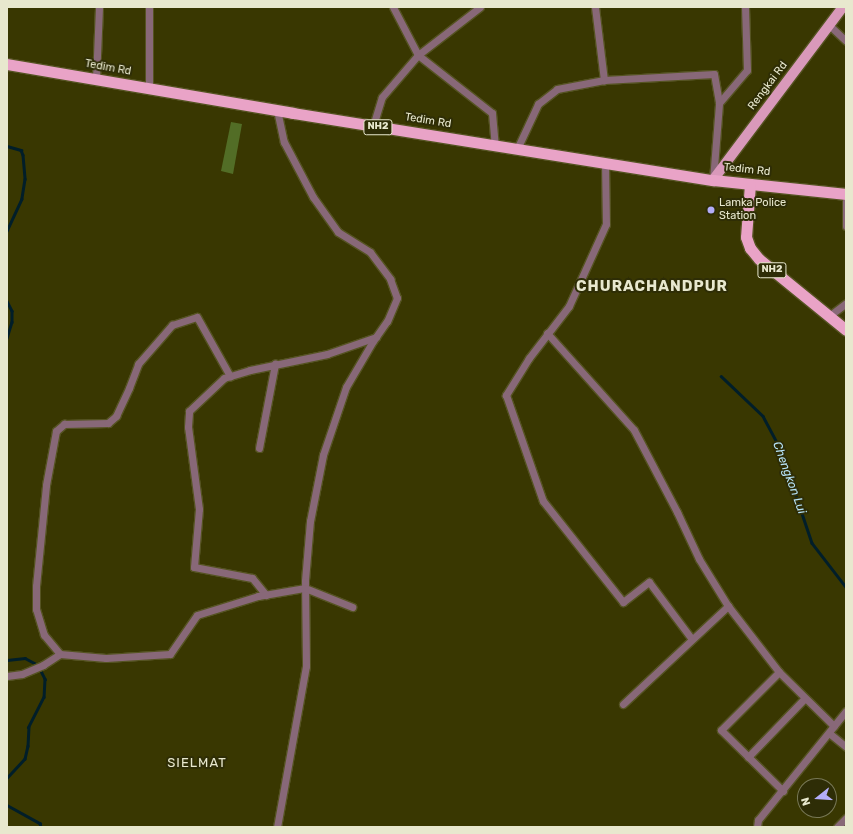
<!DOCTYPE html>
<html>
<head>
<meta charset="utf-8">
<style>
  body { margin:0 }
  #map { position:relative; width:853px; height:834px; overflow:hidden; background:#393701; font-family:Rubik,sans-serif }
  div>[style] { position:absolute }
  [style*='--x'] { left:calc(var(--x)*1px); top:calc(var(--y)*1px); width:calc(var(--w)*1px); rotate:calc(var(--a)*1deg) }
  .stream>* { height:2.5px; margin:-1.25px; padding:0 1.25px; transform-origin:1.25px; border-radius:1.25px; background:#011e29 }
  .building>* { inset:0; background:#526d26 }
  .roads { filter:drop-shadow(1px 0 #555322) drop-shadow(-1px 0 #555322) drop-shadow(0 1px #555322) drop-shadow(0 -1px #555322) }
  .minor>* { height:7px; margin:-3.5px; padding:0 3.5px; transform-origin:3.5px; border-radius:3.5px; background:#886878 }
  .primary>* { height:10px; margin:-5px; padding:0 5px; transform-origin:5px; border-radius:5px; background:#d999ba }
  .trunk>* { height:11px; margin:-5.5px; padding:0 5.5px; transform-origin:5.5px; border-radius:5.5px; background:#e9a3c7 }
  .dots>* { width:11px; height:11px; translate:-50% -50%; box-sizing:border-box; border:2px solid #2e2d06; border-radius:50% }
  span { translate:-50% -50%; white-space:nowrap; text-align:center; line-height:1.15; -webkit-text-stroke:4px #2e2d06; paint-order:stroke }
  .shield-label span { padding:1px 3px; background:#2e2d06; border:1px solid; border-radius:3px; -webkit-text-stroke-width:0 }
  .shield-label { font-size:10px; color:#e8e8ce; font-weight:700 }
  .street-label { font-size:11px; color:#e8e8ce }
  .poi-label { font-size:11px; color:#e8e8ce }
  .left { translate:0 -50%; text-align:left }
  .water-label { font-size:12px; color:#b7e3f7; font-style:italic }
  .quarter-label { font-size:13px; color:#e8e8ce; letter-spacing:1px }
  .district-label { font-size:15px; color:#e8e8ce; font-weight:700; letter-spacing:1px }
  .frame { position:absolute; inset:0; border:8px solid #e8e8ce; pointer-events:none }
  .north { position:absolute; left:797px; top:778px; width:40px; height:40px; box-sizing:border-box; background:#2e2d06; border:1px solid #787856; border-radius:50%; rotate:253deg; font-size:11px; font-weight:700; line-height:16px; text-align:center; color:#e8e8ce }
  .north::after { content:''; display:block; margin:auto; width:14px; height:18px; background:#b3adf9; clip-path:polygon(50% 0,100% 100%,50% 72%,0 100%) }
</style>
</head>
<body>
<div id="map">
  <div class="stream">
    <i style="--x:7;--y:146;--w:15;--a:16"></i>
    <i style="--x:21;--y:150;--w:5;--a:68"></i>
    <i style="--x:23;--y:155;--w:24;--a:85"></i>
    <i style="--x:25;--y:179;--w:20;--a:99"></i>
    <i style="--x:22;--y:199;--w:35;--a:115"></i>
    <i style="--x:7;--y:301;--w:11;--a:63"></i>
    <i style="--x:12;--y:311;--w:11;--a:90"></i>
    <i style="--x:12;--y:322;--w:17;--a:107"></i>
    <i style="--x:721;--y:376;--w:58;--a:43.6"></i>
    <i style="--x:763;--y:416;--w:36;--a:62"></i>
    <i style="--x:780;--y:448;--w:100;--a:71.4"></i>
    <i style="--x:812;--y:543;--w:56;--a:52.3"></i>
    <i style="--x:7;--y:660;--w:18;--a:-6"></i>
    <i style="--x:25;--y:658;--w:15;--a:28"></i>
    <i style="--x:38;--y:665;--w:16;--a:63"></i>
    <i style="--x:45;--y:679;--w:18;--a:93"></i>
    <i style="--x:44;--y:697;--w:34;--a:117"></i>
    <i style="--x:29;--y:727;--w:19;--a:93"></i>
    <i style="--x:28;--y:746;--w:13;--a:103"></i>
    <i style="--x:25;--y:759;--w:26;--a:133"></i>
    <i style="--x:7;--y:805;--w:38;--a:29"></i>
    <i style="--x:40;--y:823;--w:4;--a:76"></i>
  </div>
  <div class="building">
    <i style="clip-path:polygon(231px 122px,242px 124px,233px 174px,221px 171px)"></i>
  </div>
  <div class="roads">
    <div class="minor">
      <i style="--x:393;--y:7;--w:54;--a:62.5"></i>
      <i style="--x:418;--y:55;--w:94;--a:38.1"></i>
      <i style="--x:492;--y:113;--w:32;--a:85"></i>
      <i style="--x:595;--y:7;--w:74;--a:83"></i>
      <i style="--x:829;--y:25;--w:23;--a:43"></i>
      <i style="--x:96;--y:79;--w:72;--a:-87.6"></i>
      <i style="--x:149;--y:88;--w:81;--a:-90"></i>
      <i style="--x:277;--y:110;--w:33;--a:78"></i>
      <i style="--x:284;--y:142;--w:62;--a:62.2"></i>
      <i style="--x:313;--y:197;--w:43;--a:54.5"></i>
      <i style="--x:338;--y:232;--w:38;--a:32"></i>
      <i style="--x:370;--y:252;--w:34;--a:53"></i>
      <i style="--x:390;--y:279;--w:20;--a:70"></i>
      <i style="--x:397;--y:298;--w:25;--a:113"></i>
      <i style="--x:387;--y:321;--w:24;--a:125"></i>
      <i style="--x:373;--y:341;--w:53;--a:120.4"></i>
      <i style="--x:346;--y:387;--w:72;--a:108.7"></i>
      <i style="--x:323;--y:455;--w:67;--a:101.1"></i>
      <i style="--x:310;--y:521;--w:60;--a:94.8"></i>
      <i style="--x:305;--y:581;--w:85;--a:89.3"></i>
      <i style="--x:306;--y:666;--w:164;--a:100.2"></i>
      <i style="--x:373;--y:126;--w:30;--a:-73"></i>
      <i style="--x:382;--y:97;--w:55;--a:-49.4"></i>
      <i style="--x:418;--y:55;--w:78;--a:-37.7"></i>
      <i style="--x:517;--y:149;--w:50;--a:-65"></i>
      <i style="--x:538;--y:104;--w:24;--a:-38"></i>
      <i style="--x:557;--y:89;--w:48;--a:-10.8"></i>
      <i style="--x:604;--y:80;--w:110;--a:-3.1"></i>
      <i style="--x:714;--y:74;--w:29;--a:80"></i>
      <i style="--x:605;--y:162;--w:62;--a:89.1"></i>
      <i style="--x:606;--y:224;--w:90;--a:114.3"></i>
      <i style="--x:569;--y:306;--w:66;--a:127.6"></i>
      <i style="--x:529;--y:358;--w:44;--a:121.9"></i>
      <i style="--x:506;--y:395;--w:112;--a:70.8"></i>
      <i style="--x:543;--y:501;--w:129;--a:51.6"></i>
      <i style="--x:623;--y:602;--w:33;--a:-38"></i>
      <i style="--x:649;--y:582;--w:70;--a:53.1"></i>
      <i style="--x:713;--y:180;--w:77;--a:-85.5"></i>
      <i style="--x:719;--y:103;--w:43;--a:-49.7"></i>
      <i style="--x:747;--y:70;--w:63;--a:-91.8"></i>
      <i style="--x:846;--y:201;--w:25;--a:90"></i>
      <i style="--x:829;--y:316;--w:21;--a:-37"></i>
      <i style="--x:547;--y:333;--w:130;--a:48.1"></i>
      <i style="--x:634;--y:430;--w:93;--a:62.3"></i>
      <i style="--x:677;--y:512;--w:52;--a:64.9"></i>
      <i style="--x:699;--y:559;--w:55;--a:58.3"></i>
      <i style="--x:728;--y:606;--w:83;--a:52.3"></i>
      <i style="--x:779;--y:672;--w:77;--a:44.5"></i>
      <i style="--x:259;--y:448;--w:86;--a:-79.2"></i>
      <i style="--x:266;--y:595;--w:22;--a:-129"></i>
      <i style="--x:252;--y:578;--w:59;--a:-169.3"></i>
      <i style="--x:194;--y:567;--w:58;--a:-85.1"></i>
      <i style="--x:199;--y:509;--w:83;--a:-97.6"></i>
      <i style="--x:188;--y:427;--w:16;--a:-86"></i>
      <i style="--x:189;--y:411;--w:48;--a:-43.3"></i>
      <i style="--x:224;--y:378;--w:27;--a:-17"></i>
      <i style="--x:250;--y:370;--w:79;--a:-11.7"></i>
      <i style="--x:327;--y:354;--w:52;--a:-19.1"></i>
      <i style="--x:60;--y:654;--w:25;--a:-130"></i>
      <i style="--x:44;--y:635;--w:27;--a:-107"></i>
      <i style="--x:36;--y:609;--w:23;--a:-90"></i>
      <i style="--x:36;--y:586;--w:101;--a:-84.3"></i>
      <i style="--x:46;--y:485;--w:55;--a:-79.5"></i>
      <i style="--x:56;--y:431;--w:11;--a:-41"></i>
      <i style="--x:64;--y:424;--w:44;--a:-1.3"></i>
      <i style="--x:108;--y:423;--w:11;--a:-41"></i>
      <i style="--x:116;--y:416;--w:31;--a:-65"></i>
      <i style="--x:129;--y:388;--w:26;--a:-69"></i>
      <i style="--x:138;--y:364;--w:52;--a:-48.9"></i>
      <i style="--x:172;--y:325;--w:26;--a:-18"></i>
      <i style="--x:197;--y:317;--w:68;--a:60.8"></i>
      <i style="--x:779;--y:672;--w:82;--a:135"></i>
      <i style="--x:721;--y:730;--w:87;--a:44.5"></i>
      <i style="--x:7;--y:676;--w:15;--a:-8"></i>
      <i style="--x:22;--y:674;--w:23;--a:-23"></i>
      <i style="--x:43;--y:665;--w:20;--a:-33"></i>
      <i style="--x:60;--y:654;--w:46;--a:5"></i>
      <i style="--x:106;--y:658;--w:64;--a:-3.6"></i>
      <i style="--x:170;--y:654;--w:47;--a:-55.3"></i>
      <i style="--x:197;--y:615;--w:64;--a:-17.3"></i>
      <i style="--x:258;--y:596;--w:48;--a:-9.7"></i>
      <i style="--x:305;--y:588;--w:51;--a:22"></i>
      <i style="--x:623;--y:704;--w:144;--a:-43"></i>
      <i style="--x:829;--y:733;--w:22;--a:39"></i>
      <i style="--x:748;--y:757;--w:81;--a:-46"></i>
      <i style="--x:757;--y:827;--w:7;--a:-82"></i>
      <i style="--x:758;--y:820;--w:140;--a:-51.1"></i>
      <i style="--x:837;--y:827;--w:13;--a:-45"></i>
    </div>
    <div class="primary">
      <i style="--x:713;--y:180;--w:216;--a:-53.1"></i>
    </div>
    <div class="trunk">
      <i style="--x:7;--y:64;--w:290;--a:9.7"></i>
      <i style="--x:293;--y:113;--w:425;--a:9.1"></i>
      <i style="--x:713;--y:180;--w:134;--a:6"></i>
      <i style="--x:750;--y:184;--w:53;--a:94.3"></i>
      <i style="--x:746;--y:237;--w:12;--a:70"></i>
      <i style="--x:750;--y:248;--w:14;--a:51"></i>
      <i style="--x:759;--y:259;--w:112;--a:39.2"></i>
    </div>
  </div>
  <div class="dots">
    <i style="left:711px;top:210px;background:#b3adf9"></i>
  </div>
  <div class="shield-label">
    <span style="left:378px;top:127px">NH2</span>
    <span style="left:772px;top:270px">NH2</span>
  </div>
  <div class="street-label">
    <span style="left:108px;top:68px;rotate:10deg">Tedim Rd</span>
    <span style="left:768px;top:86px;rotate:-53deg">Rengkai Rd</span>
    <span style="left:428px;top:121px;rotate:9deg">Tedim Rd</span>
    <span style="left:747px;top:170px;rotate:6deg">Tedim Rd</span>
  </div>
  <div class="poi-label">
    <span class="left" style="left:719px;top:210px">Lamka Police<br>Station</span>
  </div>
  <div class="water-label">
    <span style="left:789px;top:478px;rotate:70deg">Chengkon Lui</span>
  </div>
  <div class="quarter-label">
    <span style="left:197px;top:763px">SIELMAT</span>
  </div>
  <div class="district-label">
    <span style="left:652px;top:287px">CHURACHANDPUR</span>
  </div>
  <div class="frame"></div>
  <div class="north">N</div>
</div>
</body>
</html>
